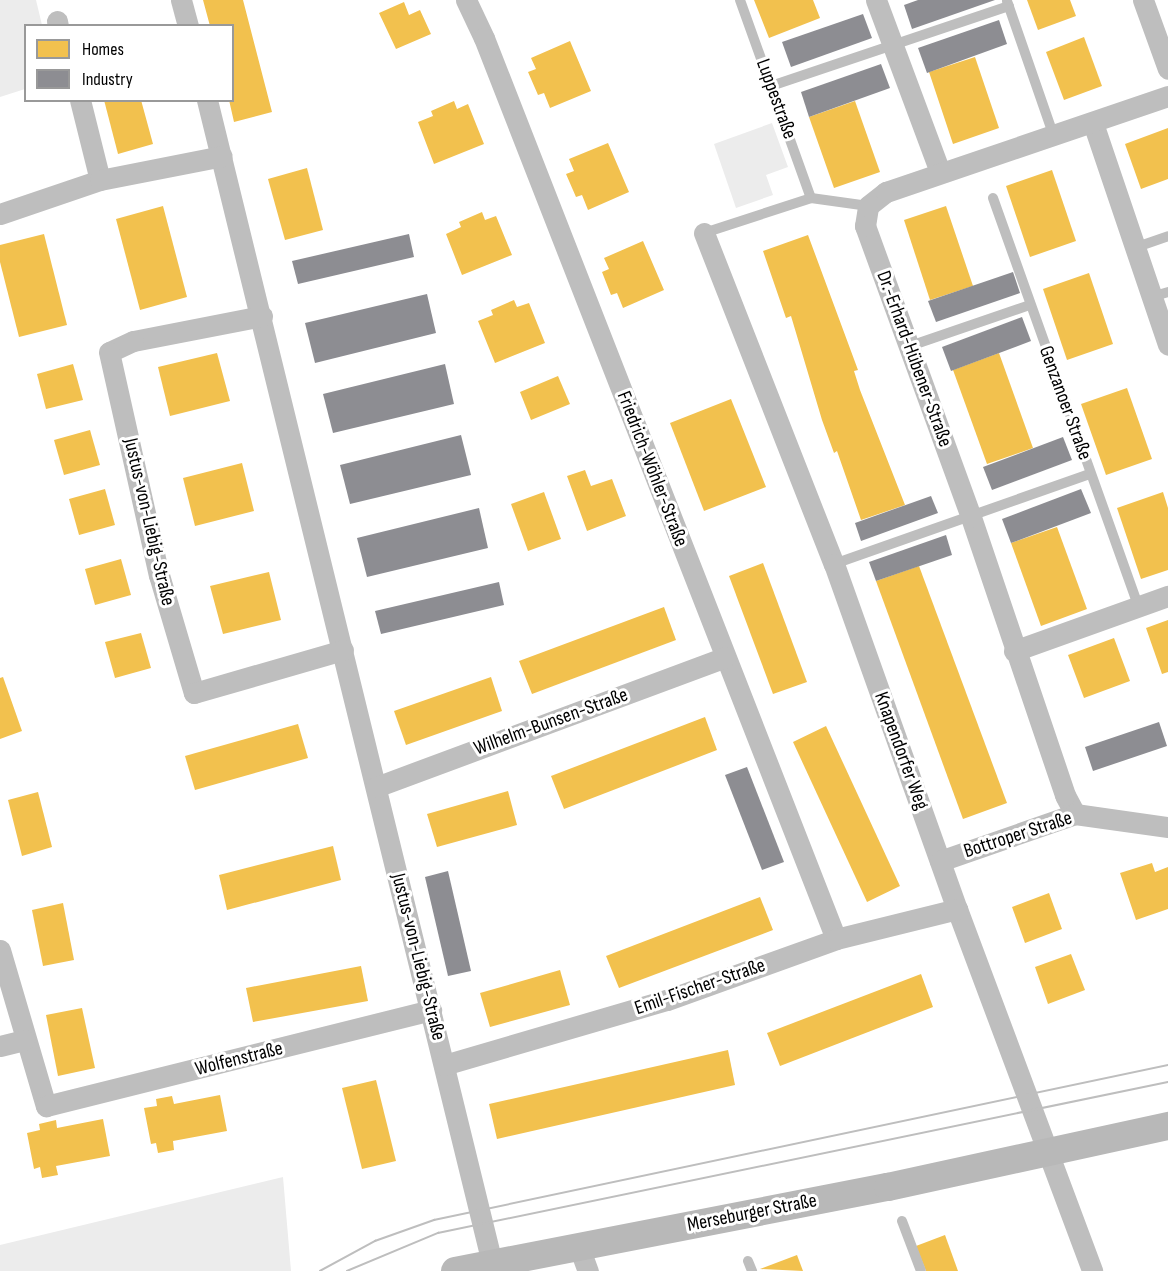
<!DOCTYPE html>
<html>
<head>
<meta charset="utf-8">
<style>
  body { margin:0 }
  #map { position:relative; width:1168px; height:1271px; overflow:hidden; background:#fff; font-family:"Sofia Sans Condensed",sans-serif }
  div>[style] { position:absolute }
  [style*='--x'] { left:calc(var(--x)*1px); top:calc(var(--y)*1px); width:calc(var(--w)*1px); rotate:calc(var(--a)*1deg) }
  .green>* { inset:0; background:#ececec }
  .homes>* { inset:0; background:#f2c14e }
  .industry>* { inset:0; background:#8d8d92 }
  .lane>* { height:10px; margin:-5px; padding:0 5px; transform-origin:5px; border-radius:5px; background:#bebebe }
  .street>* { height:21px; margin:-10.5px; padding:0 10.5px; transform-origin:10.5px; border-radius:10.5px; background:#bebebe }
  .secondary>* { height:28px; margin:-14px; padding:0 14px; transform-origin:14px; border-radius:14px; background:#b8b8b8 }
  .tram>* { height:1.5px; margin:-0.75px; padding:0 0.75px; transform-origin:0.75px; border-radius:0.75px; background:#bebebe }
  span { translate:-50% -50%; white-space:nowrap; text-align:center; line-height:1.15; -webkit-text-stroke:6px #fff; paint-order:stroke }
  .street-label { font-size:20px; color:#000 }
  .legend { position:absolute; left:24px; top:24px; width:210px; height:78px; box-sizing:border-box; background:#fff; border:2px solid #999; margin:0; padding:8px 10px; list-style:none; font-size:18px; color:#000 }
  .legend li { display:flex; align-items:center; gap:12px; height:30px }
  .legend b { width:30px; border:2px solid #999 }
</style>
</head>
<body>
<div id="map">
  <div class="green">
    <i style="clip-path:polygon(0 0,36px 0,42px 25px,26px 26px,25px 89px,0 97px)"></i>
    <i style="clip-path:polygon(772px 123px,788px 167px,766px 175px,773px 195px,736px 208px,714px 144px)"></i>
    <i style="clip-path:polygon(283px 1177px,291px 1271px,0 1271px,0 1245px)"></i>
  </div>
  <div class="homes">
    <i style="clip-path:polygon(203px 0,243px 0,272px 112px,234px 122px,229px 100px,232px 100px,232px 26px,210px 26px)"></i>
    <i style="clip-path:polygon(754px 0,813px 0,820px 18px,769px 38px)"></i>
    <i style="clip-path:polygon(1027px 0,1070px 0,1076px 16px,1038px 30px)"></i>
    <i style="clip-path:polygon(404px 2px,409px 15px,420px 10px,431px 34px,396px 49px,379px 13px)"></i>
    <i style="clip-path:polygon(1084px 37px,1102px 86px,1064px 100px,1046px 52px)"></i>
    <i style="clip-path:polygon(570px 41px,591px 91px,550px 108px,544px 93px,538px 95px,528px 72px,536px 69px,531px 58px)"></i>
    <i style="clip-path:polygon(975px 57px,999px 128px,953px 144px,929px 72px)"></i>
    <i style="clip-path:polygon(104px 100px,141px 100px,153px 144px,118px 154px)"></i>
    <i style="clip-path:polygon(454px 101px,457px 109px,468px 104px,484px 144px,434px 164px,418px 122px,433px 116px,431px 111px)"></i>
    <i style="clip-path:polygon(855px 101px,880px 172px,834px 188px,809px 117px)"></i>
    <i style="clip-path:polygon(1168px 128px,1168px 179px,1141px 189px,1125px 144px)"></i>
    <i style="clip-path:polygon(608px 143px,629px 192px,588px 210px,582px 195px,576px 197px,566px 174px,574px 171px,569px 159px)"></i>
    <i style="clip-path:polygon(307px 168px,323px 230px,285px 240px,268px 179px)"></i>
    <i style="clip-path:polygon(1052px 170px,1076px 241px,1030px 257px,1006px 186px)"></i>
    <i style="clip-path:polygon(163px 206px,187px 297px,140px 310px,116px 219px)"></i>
    <i style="clip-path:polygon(946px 206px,973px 286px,930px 300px,904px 220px)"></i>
    <i style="clip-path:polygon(482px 212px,485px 220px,496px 216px,512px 255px,462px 275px,446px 234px,461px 227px,459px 222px)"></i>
    <i style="clip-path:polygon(44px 234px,67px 325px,19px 337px,0 262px,0 245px)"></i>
    <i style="clip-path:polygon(808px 235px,858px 370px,854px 371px,860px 390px,905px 505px,861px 520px,837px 451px,834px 453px,822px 420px,791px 316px,786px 318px,763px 251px)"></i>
    <i style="clip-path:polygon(643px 241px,664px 290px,623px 308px,617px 293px,611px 295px,602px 272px,609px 269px,604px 258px)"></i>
    <i style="clip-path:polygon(1089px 273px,1113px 344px,1067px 360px,1043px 289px)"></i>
    <i style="clip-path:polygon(514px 300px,517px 307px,529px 303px,545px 343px,495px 363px,478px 321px,493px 315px,491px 310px)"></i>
    <i style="clip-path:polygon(217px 353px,230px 401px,170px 416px,158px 367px)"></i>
    <i style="clip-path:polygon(999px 353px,1033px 448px,987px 464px,953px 370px)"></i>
    <i style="clip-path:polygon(73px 364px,83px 400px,46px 409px,37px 374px)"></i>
    <i style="clip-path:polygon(558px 376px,570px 404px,531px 420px,520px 392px)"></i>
    <i style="clip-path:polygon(1127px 388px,1152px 459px,1106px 475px,1081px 404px)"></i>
    <i style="clip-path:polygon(731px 399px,766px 487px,704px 511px,670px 423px)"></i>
    <i style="clip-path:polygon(90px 430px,100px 465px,64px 475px,54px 440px)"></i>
    <i style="clip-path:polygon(242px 463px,254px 511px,195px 526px,183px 478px)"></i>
    <i style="clip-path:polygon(585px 470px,591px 486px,612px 479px,626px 516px,587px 531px,567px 476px)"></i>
    <i style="clip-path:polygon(105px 489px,115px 525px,79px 535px,69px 499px)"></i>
    <i style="clip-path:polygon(544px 492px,561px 539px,528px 551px,511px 504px)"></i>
    <i style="clip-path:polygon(1163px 492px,1168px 508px,1168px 570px,1141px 579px,1117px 508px)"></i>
    <i style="clip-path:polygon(1057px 527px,1087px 609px,1041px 626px,1011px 543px)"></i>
    <i style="clip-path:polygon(121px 559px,131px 595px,95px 605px,85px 569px)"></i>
    <i style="clip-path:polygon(763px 563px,807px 682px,773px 694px,729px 576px)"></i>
    <i style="clip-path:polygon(919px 566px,1007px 803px,963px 819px,876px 581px)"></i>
    <i style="clip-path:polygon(269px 572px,281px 620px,223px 634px,210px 586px)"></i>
    <i style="clip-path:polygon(664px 607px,676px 640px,532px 694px,519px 661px)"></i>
    <i style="clip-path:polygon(1168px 620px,1168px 672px,1162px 674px,1146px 628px)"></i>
    <i style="clip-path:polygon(141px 633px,151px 668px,115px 678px,105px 642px)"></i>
    <i style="clip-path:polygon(1114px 638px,1130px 681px,1084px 698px,1068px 655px)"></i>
    <i style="clip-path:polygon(3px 677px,22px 731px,0 739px,0 678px)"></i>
    <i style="clip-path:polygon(491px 677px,502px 711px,406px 745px,394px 711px)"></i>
    <i style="clip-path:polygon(705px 717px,717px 750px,564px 809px,551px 776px)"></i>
    <i style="clip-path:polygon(298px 724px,308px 758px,195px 790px,185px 756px)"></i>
    <i style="clip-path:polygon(826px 726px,900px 886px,867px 902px,793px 742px)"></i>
    <i style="clip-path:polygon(508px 791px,517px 825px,437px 847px,427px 814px)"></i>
    <i style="clip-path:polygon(38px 792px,52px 847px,22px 856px,8px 800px)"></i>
    <i style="clip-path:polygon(333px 846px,341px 880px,227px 910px,219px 875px)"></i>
    <i style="clip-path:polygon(1152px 863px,1155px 872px,1168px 867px,1168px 909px,1136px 920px,1120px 873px)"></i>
    <i style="clip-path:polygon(1049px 893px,1062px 929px,1025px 943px,1012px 907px)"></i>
    <i style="clip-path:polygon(760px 897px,773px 930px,619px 988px,606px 956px)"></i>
    <i style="clip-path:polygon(63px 903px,74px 960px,43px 966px,32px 910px)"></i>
    <i style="clip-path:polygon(1071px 954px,1085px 990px,1048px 1004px,1035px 967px)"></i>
    <i style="clip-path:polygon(361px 966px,368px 1001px,253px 1022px,246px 988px)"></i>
    <i style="clip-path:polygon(560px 970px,570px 1005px,490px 1027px,480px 993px)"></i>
    <i style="clip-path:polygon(921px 974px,933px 1007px,780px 1066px,767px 1033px)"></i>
    <i style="clip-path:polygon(82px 1008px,95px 1068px,58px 1076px,46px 1015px)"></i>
    <i style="clip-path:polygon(728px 1050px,735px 1085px,497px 1139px,489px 1104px)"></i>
    <i style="clip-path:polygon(376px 1080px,396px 1161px,362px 1169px,342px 1088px)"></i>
    <i style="clip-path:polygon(220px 1095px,227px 1131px,173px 1141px,174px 1150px,158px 1153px,156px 1143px,151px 1144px,144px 1108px,157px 1106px,156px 1099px,172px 1096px,174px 1104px)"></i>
    <i style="clip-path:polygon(103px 1119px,110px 1156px,56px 1166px,58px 1175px,42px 1178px,40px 1167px,34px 1169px,27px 1133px,40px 1130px,39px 1124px,56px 1120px,57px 1128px)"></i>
    <i style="clip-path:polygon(945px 1235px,958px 1271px,926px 1271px,916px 1246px)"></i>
    <i style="clip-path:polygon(797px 1255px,803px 1271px,760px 1269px)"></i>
  </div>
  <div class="industry">
    <i style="clip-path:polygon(918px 0,995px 0,912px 29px,904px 5px)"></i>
    <i style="clip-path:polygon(863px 14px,872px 38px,791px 67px,782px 42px)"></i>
    <i style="clip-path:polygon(999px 20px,1007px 44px,927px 73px,918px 48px)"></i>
    <i style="clip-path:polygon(881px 64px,890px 88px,809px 117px,801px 92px)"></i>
    <i style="clip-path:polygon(409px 234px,414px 257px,298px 284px,292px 261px)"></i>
    <i style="clip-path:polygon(1013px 272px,1020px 293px,936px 322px,928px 301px)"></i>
    <i style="clip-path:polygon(427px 294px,436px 333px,315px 363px,305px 323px)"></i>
    <i style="clip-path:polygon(1022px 317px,1031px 341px,951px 371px,942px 347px)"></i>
    <i style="clip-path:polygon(445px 364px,454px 404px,333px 433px,323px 394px)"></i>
    <i style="clip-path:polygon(461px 435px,471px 475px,350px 504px,340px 465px)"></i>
    <i style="clip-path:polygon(1063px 437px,1072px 460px,992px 490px,983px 467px)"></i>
    <i style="clip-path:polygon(1081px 489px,1091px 513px,1011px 543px,1002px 519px)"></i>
    <i style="clip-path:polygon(931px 496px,938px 513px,861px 541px,855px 523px)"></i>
    <i style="clip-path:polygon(479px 508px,488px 548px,367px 577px,357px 538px)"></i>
    <i style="clip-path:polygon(946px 535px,952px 555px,876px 581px,869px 562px)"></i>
    <i style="clip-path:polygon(499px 582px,504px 605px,381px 634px,375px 611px)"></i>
    <i style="clip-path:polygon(1159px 722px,1167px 746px,1093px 771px,1085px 747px)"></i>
    <i style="clip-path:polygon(747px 767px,784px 862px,762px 870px,725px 775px)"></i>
    <i style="clip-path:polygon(448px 871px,471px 971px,448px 976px,425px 877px)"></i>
  </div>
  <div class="lane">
    <i style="--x:740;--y:0;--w:210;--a:70.3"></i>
    <i style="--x:1007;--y:1;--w:141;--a:70.9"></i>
    <i style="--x:771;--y:86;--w:251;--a:-18.6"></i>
    <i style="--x:993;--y:198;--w:433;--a:70.4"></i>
    <i style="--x:704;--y:233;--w:113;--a:-18.1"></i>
    <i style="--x:811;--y:198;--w:58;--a:8"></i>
    <i style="--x:1134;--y:248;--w:36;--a:-19"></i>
    <i style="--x:1151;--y:297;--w:18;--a:-16"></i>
    <i style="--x:910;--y:346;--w:127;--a:-18.9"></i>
    <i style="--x:834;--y:564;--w:271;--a:-19.4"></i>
    <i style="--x:902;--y:1221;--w:53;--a:69.2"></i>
    <i style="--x:748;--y:1261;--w:11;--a:68"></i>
  </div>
  <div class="street">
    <i style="--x:181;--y:0;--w:27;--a:75"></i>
    <i style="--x:466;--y:0;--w:42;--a:64.7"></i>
    <i style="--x:484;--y:38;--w:967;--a:68.66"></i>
    <i style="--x:876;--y:0;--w:184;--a:69.6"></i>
    <i style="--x:1143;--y:0;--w:73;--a:70.1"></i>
    <i style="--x:57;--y:21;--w:5;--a:79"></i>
    <i style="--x:80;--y:100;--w:82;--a:76"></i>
    <i style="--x:207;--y:100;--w:1197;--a:76.23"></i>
    <i style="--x:1093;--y:123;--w:234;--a:71.3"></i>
    <i style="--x:0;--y:214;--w:106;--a:-18.8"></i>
    <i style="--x:100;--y:180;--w:124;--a:-11.1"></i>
    <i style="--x:704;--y:233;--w:356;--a:68.6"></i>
    <i style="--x:834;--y:564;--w:366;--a:70.4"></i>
    <i style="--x:957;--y:909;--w:386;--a:69.5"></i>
    <i style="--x:262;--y:316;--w:131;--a:169"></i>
    <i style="--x:133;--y:341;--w:26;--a:155"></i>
    <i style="--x:109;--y:352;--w:229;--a:77.4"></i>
    <i style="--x:159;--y:575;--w:123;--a:73.5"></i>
    <i style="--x:194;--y:693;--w:155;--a:-16.1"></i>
    <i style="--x:1014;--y:651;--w:164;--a:-19.7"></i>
    <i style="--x:376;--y:787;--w:372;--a:-20.4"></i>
    <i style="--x:1075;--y:814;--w:21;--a:-118"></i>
    <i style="--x:1065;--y:795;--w:293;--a:-108.7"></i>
    <i style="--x:971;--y:517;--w:310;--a:-110"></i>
    <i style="--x:865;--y:226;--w:20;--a:-81"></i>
    <i style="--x:868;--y:206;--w:23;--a:-38"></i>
    <i style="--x:886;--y:192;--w:298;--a:-18.8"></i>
    <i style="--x:940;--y:861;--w:143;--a:-19.2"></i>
    <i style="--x:1075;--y:814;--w:94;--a:8"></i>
    <i style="--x:0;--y:950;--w:163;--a:73.6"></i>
    <i style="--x:46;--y:1106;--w:397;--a:-14"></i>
    <i style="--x:0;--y:1046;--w:25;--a:-14"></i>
    <i style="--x:444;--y:1065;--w:232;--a:-16.3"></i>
    <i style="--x:667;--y:1000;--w:180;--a:-19.8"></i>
    <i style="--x:836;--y:939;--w:125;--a:-13.9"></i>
    <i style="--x:578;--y:1244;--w:29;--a:70"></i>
  </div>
  <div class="secondary">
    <i style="--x:455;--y:1271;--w:441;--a:-11"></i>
    <i style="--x:888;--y:1187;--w:287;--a:-12.3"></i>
  </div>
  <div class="tram">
    <i style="--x:320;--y:1271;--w:63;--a:-28.6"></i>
    <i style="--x:375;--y:1241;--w:63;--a:-19.6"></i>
    <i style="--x:434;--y:1220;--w:750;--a:-11.92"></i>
    <i style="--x:347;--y:1271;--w:99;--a:-22.7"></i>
    <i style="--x:438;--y:1233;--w:745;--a:-11.69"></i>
  </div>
  <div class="street-label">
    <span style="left:776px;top:99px;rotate:70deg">Luppestraße</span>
    <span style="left:914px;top:359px;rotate:70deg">Dr.-Erhard-Hübener-Straße</span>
    <span style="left:1065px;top:403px;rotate:70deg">Genzanoer Straße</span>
    <span style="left:652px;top:469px;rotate:69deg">Friedrich-Wöhler-Straße</span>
    <span style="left:149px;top:522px;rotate:77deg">Justus-von-Liebig-Straße</span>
    <span style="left:551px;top:722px;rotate:-20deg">Wilhelm-Bunsen-Straße</span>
    <span style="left:901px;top:751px;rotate:70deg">Knapendorfer Weg</span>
    <span style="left:1018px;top:835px;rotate:-18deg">Bottroper Straße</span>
    <span style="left:418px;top:957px;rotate:76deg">Justus-von-Liebig-Straße</span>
    <span style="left:700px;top:987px;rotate:-19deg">Emil-Fischer-Straße</span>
    <span style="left:239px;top:1059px;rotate:-14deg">Wolfenstraße</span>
    <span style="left:752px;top:1213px;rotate:-11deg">Merseburger Straße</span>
  </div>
  <ul class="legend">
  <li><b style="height:16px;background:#f2c14e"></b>Homes</li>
  <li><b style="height:16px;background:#8d8d92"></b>Industry</li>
  </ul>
</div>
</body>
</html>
